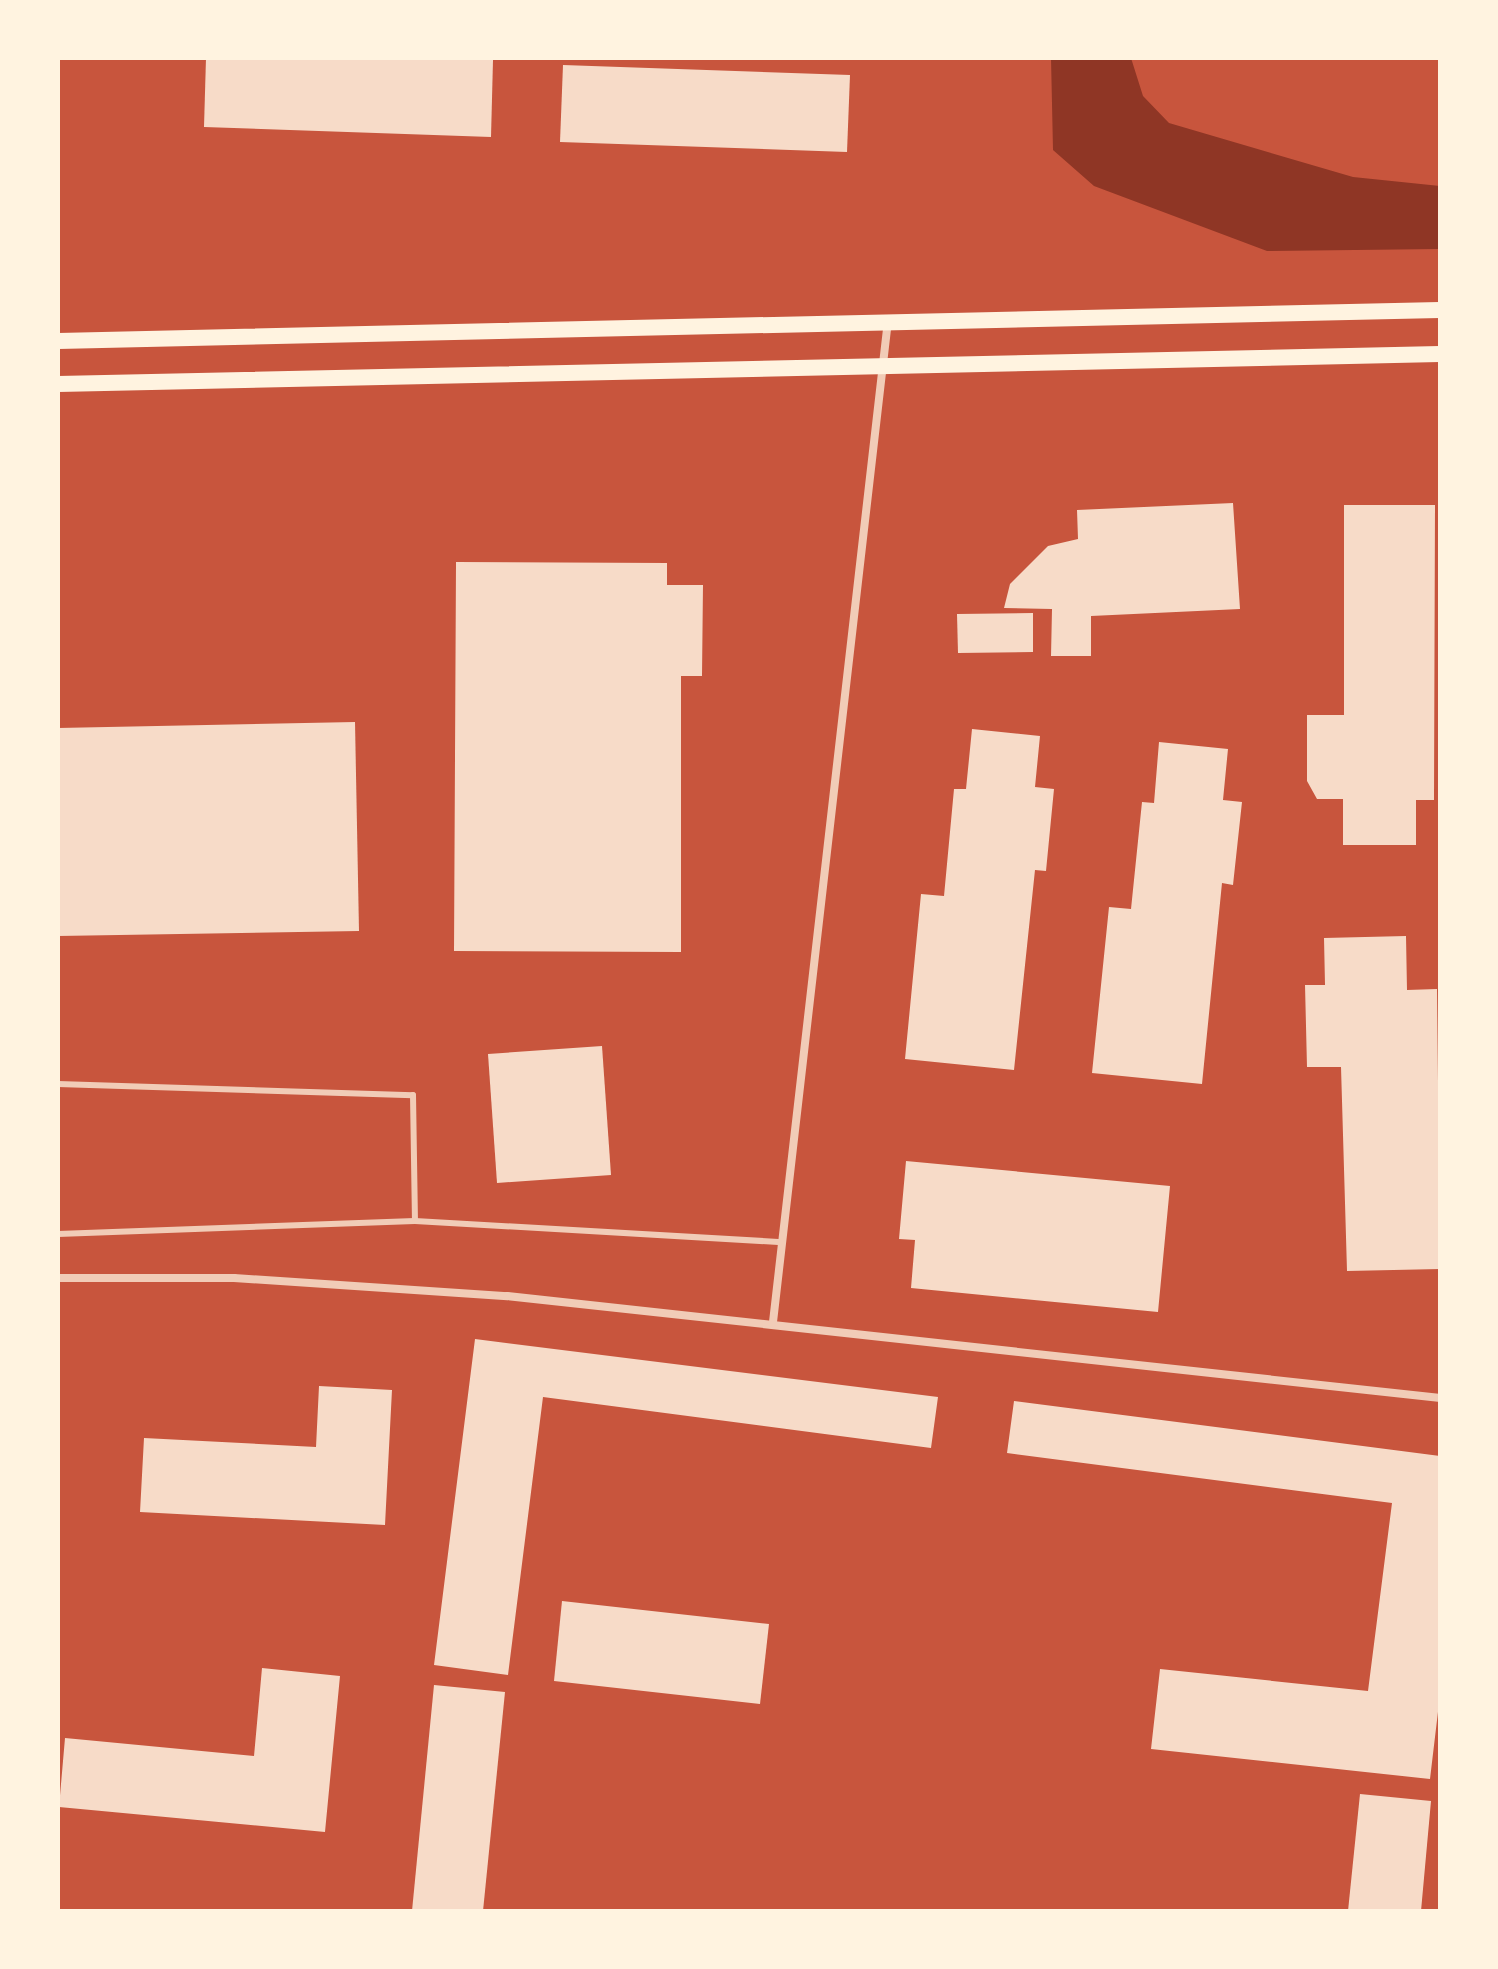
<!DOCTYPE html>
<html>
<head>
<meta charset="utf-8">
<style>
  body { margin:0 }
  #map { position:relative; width:1498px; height:1969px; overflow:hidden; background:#c8553d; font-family:Inter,sans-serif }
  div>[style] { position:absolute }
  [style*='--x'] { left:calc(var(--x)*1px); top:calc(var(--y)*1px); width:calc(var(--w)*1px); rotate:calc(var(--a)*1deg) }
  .water>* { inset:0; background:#8f3625 }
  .building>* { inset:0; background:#f7dbc8 }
  .service>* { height:6px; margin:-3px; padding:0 3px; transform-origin:3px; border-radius:3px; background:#f1ccb7 }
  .minor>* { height:8px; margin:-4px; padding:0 4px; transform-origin:4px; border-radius:4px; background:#f1ccb7 }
  .secondary>* { height:16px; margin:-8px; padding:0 8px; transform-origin:8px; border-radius:8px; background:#fff3e0 }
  span { translate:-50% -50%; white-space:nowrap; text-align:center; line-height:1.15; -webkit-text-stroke:8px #fff3e0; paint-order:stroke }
  .frame { position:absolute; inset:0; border:60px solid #fff3e0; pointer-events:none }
</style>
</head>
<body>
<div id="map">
  <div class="water">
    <i style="clip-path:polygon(1051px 58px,1131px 58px,1143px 96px,1169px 123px,1353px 177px,1440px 186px,1440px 249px,1267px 251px,1094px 186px,1053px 150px)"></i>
  </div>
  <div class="building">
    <i style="clip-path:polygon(206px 58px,493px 60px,491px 137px,204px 127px)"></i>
    <i style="clip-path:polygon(563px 65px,850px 75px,847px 152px,560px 142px)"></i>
    <i style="clip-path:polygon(1233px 503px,1240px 609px,1091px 616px,1091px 656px,1051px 656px,1052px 609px,1004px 608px,1010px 584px,1048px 546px,1078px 539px,1077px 510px)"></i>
    <i style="clip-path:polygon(1344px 505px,1435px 505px,1434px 800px,1416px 800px,1416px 845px,1343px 845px,1343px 799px,1317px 799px,1307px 781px,1307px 715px,1344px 715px)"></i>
    <i style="clip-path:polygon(456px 562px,667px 563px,667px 585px,703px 585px,702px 676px,681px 676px,681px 952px,454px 951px)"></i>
    <i style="clip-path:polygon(1033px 613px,1033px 652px,958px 653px,957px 614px)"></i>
    <i style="clip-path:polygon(355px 722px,359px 931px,58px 936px,58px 728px)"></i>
    <i style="clip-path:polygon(972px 729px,1040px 736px,1035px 787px,1054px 789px,1046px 871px,1035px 870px,1014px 1070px,905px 1059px,921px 894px,944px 896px,954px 789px,966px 789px)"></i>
    <i style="clip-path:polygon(1159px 742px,1228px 749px,1223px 800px,1242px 802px,1233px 885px,1222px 883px,1202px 1084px,1092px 1073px,1109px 907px,1131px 909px,1142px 802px,1154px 803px)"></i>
    <i style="clip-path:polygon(1406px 936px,1407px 990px,1437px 989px,1440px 1269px,1347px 1271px,1341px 1067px,1307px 1067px,1305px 985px,1325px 985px,1324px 938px)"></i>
    <i style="clip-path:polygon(602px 1046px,611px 1175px,497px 1183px,488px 1054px)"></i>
    <i style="clip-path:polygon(906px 1161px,1170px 1186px,1158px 1312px,911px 1288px,915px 1240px,899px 1239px)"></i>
    <i style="clip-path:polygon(475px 1339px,938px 1397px,931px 1448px,543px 1397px,508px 1675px,434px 1665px)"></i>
    <i style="clip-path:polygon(319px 1386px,392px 1390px,385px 1525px,140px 1512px,144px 1438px,316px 1447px)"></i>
    <i style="clip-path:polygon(1014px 1401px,1440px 1456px,1440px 1695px,1430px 1779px,1151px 1749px,1160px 1669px,1368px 1691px,1392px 1503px,1007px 1453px)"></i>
    <i style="clip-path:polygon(562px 1601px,769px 1624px,760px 1704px,554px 1681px)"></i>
    <i style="clip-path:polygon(262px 1668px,340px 1676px,325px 1832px,59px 1807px,65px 1738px,254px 1756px)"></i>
    <i style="clip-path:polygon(434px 1685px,505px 1692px,483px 1911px,412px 1911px)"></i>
    <i style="clip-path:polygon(1360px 1794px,1431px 1801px,1421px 1911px,1348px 1911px)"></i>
  </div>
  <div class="service">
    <i style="--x:58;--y:1084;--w:355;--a:1.8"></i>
    <i style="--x:413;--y:1095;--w:126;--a:89.1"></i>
    <i style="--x:58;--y:1234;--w:357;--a:-2.1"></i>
    <i style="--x:415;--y:1221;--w:368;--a:3.3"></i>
  </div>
  <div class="minor">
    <i style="--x:58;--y:1278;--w:176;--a:0"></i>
    <i style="--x:234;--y:1278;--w:274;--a:3.8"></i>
    <i style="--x:507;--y:1296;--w:939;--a:6.24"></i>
    <i style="--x:773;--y:1322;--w:1008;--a:-83.45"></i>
  </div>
  <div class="secondary">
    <i style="--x:58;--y:341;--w:1382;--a:-1.29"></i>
    <i style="--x:58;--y:384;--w:1382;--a:-1.24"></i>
  </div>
  <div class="frame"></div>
</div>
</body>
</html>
